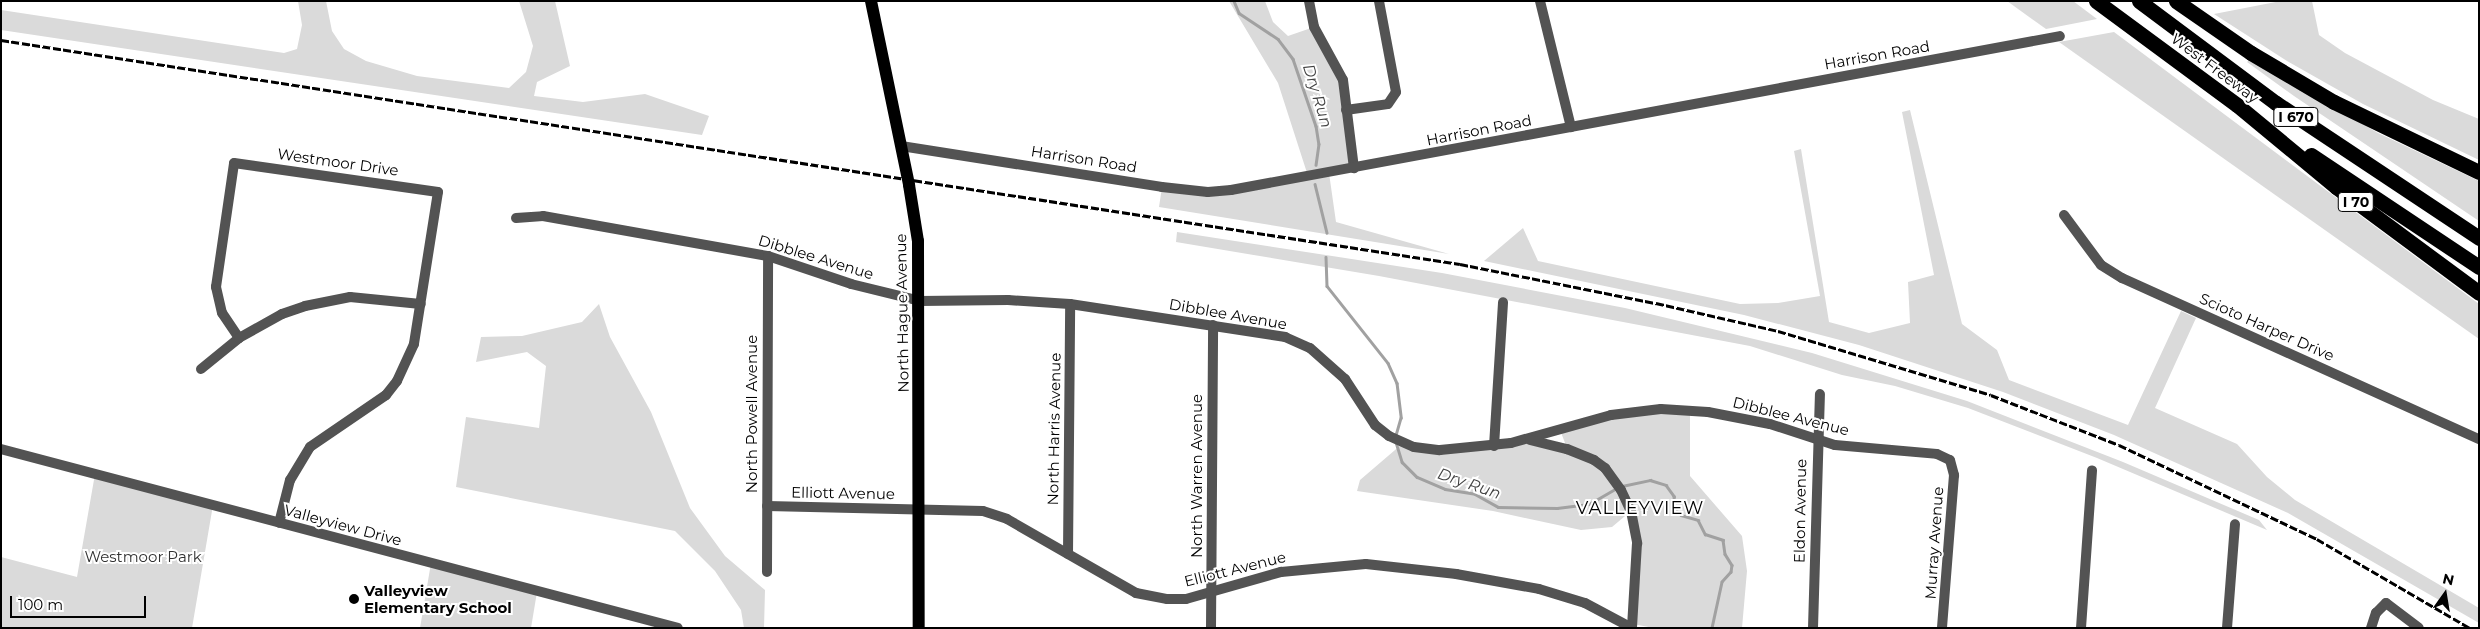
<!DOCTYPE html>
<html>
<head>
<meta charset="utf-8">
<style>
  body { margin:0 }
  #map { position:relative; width:2480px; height:629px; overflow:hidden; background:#fff; font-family:Montserrat,sans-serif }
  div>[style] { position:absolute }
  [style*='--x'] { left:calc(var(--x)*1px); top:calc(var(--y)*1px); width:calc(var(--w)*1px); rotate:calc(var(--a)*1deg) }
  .green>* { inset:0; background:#dadada }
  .stream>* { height:2.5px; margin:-1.25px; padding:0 1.25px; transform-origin:1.25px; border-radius:1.25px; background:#a1a1a1 }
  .minor>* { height:10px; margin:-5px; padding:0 5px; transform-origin:5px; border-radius:5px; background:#535353 }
  .major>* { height:12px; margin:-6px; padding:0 6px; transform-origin:6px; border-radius:6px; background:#000 }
  .highway>* { height:15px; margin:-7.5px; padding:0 7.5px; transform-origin:7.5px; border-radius:7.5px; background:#000 }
  .rail>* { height:2.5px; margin-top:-1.25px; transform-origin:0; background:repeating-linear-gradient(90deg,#000 0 8px,transparent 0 10.5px) }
  .dots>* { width:14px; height:14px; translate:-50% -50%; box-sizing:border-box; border:2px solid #fff; border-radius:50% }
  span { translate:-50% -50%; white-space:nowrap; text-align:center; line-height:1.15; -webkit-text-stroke:4px #fff; paint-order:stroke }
  .shield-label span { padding:1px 4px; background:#fff; border:1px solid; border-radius:4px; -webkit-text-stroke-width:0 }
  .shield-label { font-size:14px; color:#000; font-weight:700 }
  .street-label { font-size:15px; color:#000 }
  .park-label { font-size:15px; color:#313131 }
  .poi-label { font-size:15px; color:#000; font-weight:700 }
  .left { translate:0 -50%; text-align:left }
  .water-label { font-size:16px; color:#424242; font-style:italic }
  .quarter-label { font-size:18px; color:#000; letter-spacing:1px }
  .frame { position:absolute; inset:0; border:2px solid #000; pointer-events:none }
  .north { position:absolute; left:2420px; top:569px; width:50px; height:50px; -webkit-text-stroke:4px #fff; paint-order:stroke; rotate:13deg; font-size:14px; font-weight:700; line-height:20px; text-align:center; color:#000 }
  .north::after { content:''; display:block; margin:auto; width:18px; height:22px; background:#000; clip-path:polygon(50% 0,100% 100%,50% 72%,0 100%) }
  .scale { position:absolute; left:10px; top:596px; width:136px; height:22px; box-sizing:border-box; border:2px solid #000; border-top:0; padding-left:6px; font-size:15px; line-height:18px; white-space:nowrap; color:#000; -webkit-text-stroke:4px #fff; paint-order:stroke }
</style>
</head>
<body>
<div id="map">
  <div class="green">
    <i style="clip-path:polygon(298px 1px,326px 1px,332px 31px,344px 49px,366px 61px,417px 76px,509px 88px,526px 72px,533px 46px,519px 1px,555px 1px,570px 66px,537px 82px,534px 96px,583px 102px,645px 94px,709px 116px,702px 135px,1px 30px,1px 10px,284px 53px,297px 49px,302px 25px)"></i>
    <i style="clip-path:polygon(1229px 1px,1265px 1px,1273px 22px,1288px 36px,1314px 27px,1340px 73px,1354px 168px,1329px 173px,1336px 222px,1449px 254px,1159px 207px,1162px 187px,1208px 192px,1308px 176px,1278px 83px)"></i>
    <i style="clip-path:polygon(2007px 1px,2073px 1px,2097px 19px,2046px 29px)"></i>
    <i style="clip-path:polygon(2281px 1px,2312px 1px,2319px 35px,2345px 53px,2433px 100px,2479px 119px,2479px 160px,2363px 104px,2287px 61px,2214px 14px)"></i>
    <i style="clip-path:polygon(2114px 32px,2479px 304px,2479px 339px,2059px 42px)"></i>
    <i style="clip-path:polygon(2250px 59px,2378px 133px,2479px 181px,2479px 221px,2294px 96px,2247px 62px)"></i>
    <i style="clip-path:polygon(1910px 110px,1962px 324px,1997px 350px,2009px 380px,2128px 425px,2181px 311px,2196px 318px,2155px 408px,2237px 444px,2267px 477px,2295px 500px,2479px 608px,2479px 623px,2288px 513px,2114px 435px,2003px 392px,1859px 345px,1744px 315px,1484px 261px,1523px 228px,1538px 261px,1740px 304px,1778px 303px,1820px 296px,1794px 151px,1801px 149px,1829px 322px,1869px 333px,1910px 323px,1908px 282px,1934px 275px,1902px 112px)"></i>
    <i style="clip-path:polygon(1177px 232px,1442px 273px,1625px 308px,1812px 353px,1967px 401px,2123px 462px,2259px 520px,2267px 530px,2097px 458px,1968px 408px,1895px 386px,1842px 375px,1750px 346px,1379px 276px,1176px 242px)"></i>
    <i style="clip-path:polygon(599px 304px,610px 337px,651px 412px,690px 508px,725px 556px,765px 590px,764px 628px,744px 628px,741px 610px,715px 571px,675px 531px,456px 487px,466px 417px,539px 428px,546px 366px,527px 352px,476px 362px,481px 337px,522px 336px,582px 322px)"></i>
    <i style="clip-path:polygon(1690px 409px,1690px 476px,1742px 536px,1747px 571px,1742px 628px,1654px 628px,1633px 624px,1637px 559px,1631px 511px,1612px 527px,1581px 530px,1493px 511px,1357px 491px,1360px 480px,1402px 444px,1414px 447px,1528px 440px,1567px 448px,1560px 430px,1611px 415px)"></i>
    <i style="clip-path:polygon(95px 474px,213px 505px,192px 628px,1px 628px,1px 557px,77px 577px)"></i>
    <i style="clip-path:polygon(431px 563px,537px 592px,531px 628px,420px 628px)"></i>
  </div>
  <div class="stream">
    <i style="--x:1234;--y:1;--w:13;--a:67"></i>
    <i style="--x:1239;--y:13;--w:47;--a:33.7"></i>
    <i style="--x:1278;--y:39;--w:25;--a:53"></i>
    <i style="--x:1293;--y:59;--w:71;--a:71.1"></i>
    <i style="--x:1316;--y:126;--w:18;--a:81"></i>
    <i style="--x:1319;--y:144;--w:21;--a:98"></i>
    <i style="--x:1315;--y:184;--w:50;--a:76.2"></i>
    <i style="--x:1326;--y:257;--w:29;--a:88"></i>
    <i style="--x:1327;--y:286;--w:98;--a:51.6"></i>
    <i style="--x:1388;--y:363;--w:22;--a:66"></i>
    <i style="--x:1397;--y:383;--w:35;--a:83"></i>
    <i style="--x:1401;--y:418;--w:19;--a:106"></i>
    <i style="--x:1396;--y:442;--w:21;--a:73"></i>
    <i style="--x:1402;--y:462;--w:21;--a:45"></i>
    <i style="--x:1417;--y:477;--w:30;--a:23"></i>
    <i style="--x:1445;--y:489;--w:30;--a:9"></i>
    <i style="--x:1475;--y:494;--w:26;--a:29"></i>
    <i style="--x:1498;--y:507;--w:59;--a:1"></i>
    <i style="--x:1557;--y:508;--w:32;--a:-7"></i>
    <i style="--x:1589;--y:504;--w:32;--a:-30"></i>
    <i style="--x:1622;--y:486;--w:29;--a:-12"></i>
    <i style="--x:1650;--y:480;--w:17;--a:17"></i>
    <i style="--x:1666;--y:485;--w:14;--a:54"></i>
    <i style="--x:1674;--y:496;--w:13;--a:86"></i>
    <i style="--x:1675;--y:509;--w:8;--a:45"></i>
    <i style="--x:1681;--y:515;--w:18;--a:16"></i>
    <i style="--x:1698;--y:520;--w:16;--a:63"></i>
    <i style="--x:1705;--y:534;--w:19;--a:18"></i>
    <i style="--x:1723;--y:540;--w:14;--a:82"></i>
    <i style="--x:1725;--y:554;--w:13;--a:58"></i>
    <i style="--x:1732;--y:565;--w:7;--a:98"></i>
    <i style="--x:1731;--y:572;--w:13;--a:132"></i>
    <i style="--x:1722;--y:582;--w:47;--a:102.3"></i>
  </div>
  <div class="minor">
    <i style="--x:1309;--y:1;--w:26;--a:79"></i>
    <i style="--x:1314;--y:27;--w:60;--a:61.3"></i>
    <i style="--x:1343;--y:80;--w:89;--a:82.9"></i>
    <i style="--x:1540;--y:1;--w:130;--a:76.2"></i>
    <i style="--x:1346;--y:110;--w:42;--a:-8.1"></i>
    <i style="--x:1388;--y:104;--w:14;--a:-56"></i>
    <i style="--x:1396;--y:92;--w:93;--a:-100.6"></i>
    <i style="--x:901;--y:146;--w:264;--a:8.9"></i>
    <i style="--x:1162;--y:187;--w:46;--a:6.2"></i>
    <i style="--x:1208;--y:192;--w:23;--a:-5"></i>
    <i style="--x:1231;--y:190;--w:843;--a:-10.52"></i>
    <i style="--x:2064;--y:215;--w:62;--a:53.5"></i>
    <i style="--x:2101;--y:265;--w:25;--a:32"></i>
    <i style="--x:2122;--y:278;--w:392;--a:24.3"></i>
    <i style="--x:516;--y:218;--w:27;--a:-4"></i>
    <i style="--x:543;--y:216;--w:229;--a:10.1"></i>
    <i style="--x:768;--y:256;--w:88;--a:18.6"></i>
    <i style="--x:851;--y:284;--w:71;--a:13.8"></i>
    <i style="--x:920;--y:301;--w:88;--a:-0.7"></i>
    <i style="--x:1008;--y:300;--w:62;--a:3.7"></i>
    <i style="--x:1070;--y:304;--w:218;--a:8.7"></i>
    <i style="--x:1285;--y:337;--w:27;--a:24"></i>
    <i style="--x:1310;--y:348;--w:47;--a:41.5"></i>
    <i style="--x:1345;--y:379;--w:55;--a:56.9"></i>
    <i style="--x:1375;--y:425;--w:18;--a:38"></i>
    <i style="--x:1389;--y:436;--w:27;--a:24"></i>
    <i style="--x:1414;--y:447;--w:26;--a:7"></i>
    <i style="--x:1440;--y:450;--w:71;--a:-5.6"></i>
    <i style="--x:1511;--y:443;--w:104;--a:-15.6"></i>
    <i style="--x:1611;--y:415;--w:50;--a:-6.8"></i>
    <i style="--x:1661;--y:409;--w:47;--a:3.7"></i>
    <i style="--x:1708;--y:412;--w:63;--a:11"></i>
    <i style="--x:1770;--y:424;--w:68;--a:17.9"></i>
    <i style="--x:1835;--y:445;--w:102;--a:5"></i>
    <i style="--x:1937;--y:454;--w:14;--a:25"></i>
    <i style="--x:1950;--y:460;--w:16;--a:75"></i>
    <i style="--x:1954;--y:475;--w:153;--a:94.5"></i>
    <i style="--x:239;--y:338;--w:30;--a:-124"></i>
    <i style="--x:222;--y:313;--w:27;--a:-103"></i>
    <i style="--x:216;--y:287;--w:125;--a:-81.7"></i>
    <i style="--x:234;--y:163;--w:206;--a:8.1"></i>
    <i style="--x:438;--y:192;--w:154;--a:99"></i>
    <i style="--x:414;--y:344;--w:41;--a:114.7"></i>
    <i style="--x:397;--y:381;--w:18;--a:128"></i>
    <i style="--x:386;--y:395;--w:92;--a:145.6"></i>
    <i style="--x:310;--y:447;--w:39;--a:121"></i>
    <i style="--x:290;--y:480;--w:44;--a:104.3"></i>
    <i style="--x:201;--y:369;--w:49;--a:-39.2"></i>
    <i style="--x:239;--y:338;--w:49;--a:-29.2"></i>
    <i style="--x:282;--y:314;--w:24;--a:-19"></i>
    <i style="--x:305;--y:306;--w:46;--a:-11.3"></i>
    <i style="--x:350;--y:297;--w:71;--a:5.6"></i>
    <i style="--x:1530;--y:440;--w:38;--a:14"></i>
    <i style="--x:1567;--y:449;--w:29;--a:22"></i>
    <i style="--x:1594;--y:460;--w:14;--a:36"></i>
    <i style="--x:1605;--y:468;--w:27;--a:54"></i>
    <i style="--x:1621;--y:490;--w:23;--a:65"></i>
    <i style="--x:1631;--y:511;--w:33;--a:79"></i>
    <i style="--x:1637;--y:543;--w:85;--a:93.4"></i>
    <i style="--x:1494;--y:446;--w:144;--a:-86.4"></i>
    <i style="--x:1;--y:449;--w:700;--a:14.81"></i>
    <i style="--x:767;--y:506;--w:216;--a:1.3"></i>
    <i style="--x:983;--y:511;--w:25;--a:18"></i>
    <i style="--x:1007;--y:519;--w:149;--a:29.8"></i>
    <i style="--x:1136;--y:593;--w:32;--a:11"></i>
    <i style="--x:1167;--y:599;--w:19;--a:0"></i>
    <i style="--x:1186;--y:599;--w:99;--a:-15.9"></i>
    <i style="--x:1281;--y:572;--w:85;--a:-5.4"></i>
    <i style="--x:1366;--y:564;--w:91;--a:6.3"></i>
    <i style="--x:1456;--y:574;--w:84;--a:10.2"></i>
    <i style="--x:1539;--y:589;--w:48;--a:16.9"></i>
    <i style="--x:1585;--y:603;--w:53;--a:28"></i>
    <i style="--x:1068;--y:554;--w:250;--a:-89.5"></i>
    <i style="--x:767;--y:572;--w:316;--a:-89.8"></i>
    <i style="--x:1211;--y:628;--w:303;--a:-89.6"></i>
    <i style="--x:1813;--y:628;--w:234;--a:-88.3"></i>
    <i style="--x:2081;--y:628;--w:158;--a:-86"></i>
    <i style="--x:2227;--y:628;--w:104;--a:-85.6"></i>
    <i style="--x:2371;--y:628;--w:16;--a:-72"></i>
    <i style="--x:2376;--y:613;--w:14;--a:-45"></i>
    <i style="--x:2386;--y:603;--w:41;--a:37.1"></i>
  </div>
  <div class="major">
    <i style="--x:871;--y:1;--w:188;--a:78.3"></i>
    <i style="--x:909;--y:185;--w:57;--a:80.9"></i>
    <i style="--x:918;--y:241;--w:387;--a:89.9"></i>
  </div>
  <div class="highway">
    <i style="--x:2096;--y:1;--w:175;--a:36.4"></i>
    <i style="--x:2237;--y:105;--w:129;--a:39.6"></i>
    <i style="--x:2336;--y:187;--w:178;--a:36.5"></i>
    <i style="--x:2139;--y:1;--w:171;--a:36.7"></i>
    <i style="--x:2276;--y:103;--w:244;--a:33.6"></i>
    <i style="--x:2176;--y:1;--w:91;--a:34.7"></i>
    <i style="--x:2251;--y:53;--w:96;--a:30.6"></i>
    <i style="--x:2334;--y:102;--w:161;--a:25.8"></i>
    <i style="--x:2311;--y:155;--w:202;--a:33.7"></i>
  </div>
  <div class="rail">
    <i style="--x:1;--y:40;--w:1476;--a:8.73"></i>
    <i style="--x:1460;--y:264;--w:200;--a:11.3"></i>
    <i style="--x:1656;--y:303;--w:125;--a:12.9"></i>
    <i style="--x:1778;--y:331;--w:222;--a:16.7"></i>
    <i style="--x:1991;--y:395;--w:137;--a:21.3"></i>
    <i style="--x:2119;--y:445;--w:219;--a:25.4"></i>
    <i style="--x:2317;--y:539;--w:177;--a:30.2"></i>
  </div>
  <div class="dots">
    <i style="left:354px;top:599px;background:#000"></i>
  </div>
  <div class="shield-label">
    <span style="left:2296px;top:117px">I 670</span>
    <span style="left:2356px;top:202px">I 70</span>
  </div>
  <div class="street-label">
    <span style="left:1877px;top:55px;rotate:-10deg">Harrison Road</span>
    <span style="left:2215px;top:68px;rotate:37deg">West Freeway</span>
    <span style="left:1479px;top:130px;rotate:-11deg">Harrison Road</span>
    <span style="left:1084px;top:159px;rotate:9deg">Harrison Road</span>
    <span style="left:338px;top:162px;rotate:8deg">Westmoor Drive</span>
    <span style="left:816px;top:257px;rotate:17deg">Dibblee Avenue</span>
    <span style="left:902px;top:313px;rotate:-91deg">North Hague Avenue</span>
    <span style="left:1228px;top:314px;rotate:10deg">Dibblee Avenue</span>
    <span style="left:2267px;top:327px;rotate:24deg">Scioto Harper Drive</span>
    <span style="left:752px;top:414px;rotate:-90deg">North Powell Avenue</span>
    <span style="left:1791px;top:416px;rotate:14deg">Dibblee Avenue</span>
    <span style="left:1054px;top:429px;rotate:-89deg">North Harris Avenue</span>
    <span style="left:1197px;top:476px;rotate:-90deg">North Warren Avenue</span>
    <span style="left:843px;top:493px;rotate:1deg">Elliott Avenue</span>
    <span style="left:1800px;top:511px;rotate:-89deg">Eldon Avenue</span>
    <span style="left:343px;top:525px;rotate:15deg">Valleyview Drive</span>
    <span style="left:1934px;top:543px;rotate:-86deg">Murray Avenue</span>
    <span style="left:1235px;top:569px;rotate:-14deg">Elliott Avenue</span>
  </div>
  <div class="park-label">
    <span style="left:143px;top:557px">Westmoor Park</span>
  </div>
  <div class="poi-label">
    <span class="left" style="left:364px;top:599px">Valleyview<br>Elementary School</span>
  </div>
  <div class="water-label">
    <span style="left:1317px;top:96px;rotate:73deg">Dry Run</span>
    <span style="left:1469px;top:484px;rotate:19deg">Dry Run</span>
  </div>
  <div class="quarter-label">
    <span style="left:1640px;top:508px">VALLEYVIEW</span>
  </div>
  <div class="frame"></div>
  <div class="north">N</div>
  <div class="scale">100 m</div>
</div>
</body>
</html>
